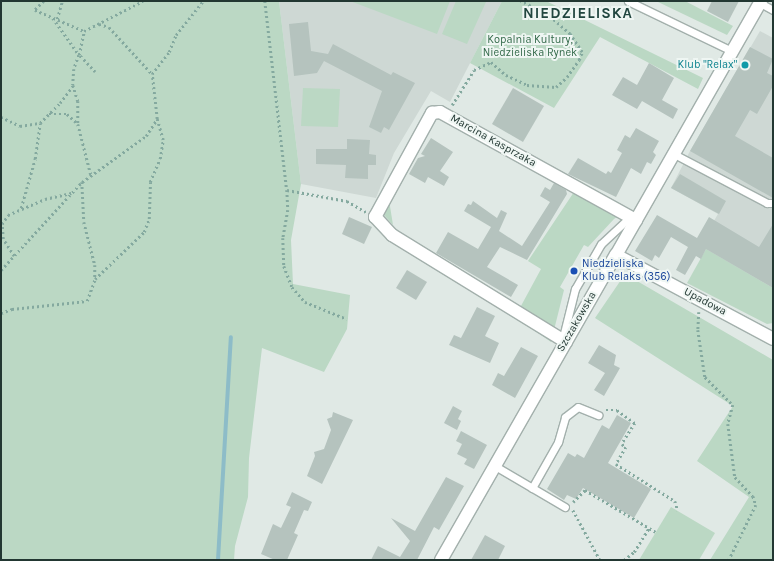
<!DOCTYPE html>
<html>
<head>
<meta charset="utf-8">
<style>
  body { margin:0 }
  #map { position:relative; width:774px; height:561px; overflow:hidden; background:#e0e9e5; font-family:Karla,sans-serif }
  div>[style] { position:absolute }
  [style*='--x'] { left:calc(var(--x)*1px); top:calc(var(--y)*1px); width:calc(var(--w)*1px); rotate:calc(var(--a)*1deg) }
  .built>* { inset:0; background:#ced8d4 }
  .green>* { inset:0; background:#bbd8c4 }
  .stream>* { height:4px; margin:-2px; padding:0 2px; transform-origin:2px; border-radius:2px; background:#8dbcc8 }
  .building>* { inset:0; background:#b5c3be }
  .path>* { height:2.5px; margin-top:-1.25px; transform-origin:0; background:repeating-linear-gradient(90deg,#84a99f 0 2px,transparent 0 5px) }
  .roads { filter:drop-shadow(1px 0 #a3b0ac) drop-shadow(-1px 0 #a3b0ac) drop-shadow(0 1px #a3b0ac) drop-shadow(0 -1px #a3b0ac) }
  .lane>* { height:7px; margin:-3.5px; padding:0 3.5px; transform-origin:3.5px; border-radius:3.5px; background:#fff }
  .street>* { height:12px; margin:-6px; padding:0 6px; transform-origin:6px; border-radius:6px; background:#fff }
  .secondary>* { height:12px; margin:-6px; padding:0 6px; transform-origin:6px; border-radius:6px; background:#fff }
  .dots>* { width:11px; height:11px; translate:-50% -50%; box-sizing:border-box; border:2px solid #eff6f3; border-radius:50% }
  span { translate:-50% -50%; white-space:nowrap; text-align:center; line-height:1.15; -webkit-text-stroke:4px #eff6f3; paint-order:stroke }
  .park-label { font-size:11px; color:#326949 }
  .culture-label { font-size:11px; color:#0d838f }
  .right { translate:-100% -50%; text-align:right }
  .street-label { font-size:11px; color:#223732 }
  .transit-label { font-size:11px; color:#164399 }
  .left { translate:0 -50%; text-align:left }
  .district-label { font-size:15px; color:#21463f; font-weight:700; letter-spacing:1px }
  .frame { position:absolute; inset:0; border:2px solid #223732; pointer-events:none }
</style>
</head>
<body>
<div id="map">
  <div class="built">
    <i style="clip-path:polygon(279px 1px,502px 1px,450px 102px,431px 91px,394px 153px,376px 198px,301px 184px)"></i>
    <i style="clip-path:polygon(760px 31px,773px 38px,773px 288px,699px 246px,718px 214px,671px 188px,690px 151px)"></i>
  </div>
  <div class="green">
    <i style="clip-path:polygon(1px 1px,279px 1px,301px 184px,291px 240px,293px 284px,350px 295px,347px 329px,324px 372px,262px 348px,249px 458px,248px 497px,235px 546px,234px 560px,1px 560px)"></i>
    <i style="clip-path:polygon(350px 1px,450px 1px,437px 34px)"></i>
    <i style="clip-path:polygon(456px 1px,486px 2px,467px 44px,442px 34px)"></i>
    <i style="clip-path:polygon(502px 1px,546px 1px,703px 78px,698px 89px,600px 37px,554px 108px,470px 63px)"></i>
    <i style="clip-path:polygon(656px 1px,685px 1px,733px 26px,727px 35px)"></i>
    <i style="clip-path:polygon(303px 88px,340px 89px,338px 127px,301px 126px)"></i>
    <i style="clip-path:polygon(578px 186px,624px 212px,614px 219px,588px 247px,584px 245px,560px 287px,564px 290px,551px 342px,515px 317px,541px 269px,528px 261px)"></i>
    <i style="clip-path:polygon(389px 200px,393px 225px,384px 215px)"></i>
    <i style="clip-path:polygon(706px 249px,773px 288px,773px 323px,767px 324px,687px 283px)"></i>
    <i style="clip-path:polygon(625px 274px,773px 360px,773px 560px,710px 560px,749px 497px,697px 461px,733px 406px,595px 318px)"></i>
    <i style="clip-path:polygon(671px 507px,715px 533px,699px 560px,639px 560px)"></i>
  </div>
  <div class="stream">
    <i style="--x:218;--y:560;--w:223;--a:-86.7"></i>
  </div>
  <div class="building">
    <i style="clip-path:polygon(712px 1px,739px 1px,728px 22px,707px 11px)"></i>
    <i style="clip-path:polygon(308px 22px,311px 51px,328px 54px,333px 44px,391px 75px,393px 72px,415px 83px,389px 130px,384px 127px,381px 133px,369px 127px,382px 91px,324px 61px,317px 73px,294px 76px,289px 24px)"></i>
    <i style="clip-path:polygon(750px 47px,773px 59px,767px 73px,773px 76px,773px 86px,757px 114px,750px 110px,735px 136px,773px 158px,773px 198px,690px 151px)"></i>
    <i style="clip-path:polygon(649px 63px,674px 78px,662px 100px,678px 109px,673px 119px,642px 101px,637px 109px,612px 95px,623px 77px,637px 85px)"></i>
    <i style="clip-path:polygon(513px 88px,544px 106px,523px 142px,492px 124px)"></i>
    <i style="clip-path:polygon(636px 128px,659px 141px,653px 152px,656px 155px,651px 164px,647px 162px,641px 174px,631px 168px,616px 197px,568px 174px,578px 158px,606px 174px,608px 171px,611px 173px,622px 153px,617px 150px,625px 135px,630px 138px)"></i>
    <i style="clip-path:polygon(431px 138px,453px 152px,440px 171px,449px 177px,444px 186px,428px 177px,425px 183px,409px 174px,418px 158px,425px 156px,421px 154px)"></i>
    <i style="clip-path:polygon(347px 139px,370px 140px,369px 154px,376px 155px,376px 165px,368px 165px,368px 179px,345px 178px,346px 165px,316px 164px,316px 149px,347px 149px)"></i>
    <i style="clip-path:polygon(680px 174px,726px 201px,719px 214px,671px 188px)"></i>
    <i style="clip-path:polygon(554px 183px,566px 190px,567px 194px,527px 260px,500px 247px,487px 267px,518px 285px,511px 297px,436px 253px,448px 232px,478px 249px,491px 227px,464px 211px,468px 204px,471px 205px,473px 201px,497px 218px,501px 210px,507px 213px,499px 231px,522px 246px,550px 202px,540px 196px,545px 187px,550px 190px)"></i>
    <i style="clip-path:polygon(657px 215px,697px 238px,709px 217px,759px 247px,773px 224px,773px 288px,706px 249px,701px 259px,696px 256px,685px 275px,676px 270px,688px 247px,671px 237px,659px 258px,655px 255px,652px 261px,635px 251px)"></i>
    <i style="clip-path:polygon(349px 217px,372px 227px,364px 244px,342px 234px)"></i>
    <i style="clip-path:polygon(407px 270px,427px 282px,416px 300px,396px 288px)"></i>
    <i style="clip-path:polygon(477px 307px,495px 316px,485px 336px,499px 343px,490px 363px,449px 345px,454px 335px,461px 338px)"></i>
    <i style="clip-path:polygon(599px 345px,616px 355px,614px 365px,620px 368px,604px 396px,594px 390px,605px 373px,588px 363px)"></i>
    <i style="clip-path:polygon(521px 347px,538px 356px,515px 398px,492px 385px,498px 373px,504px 376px)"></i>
    <i style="clip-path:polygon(453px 406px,462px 411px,458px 419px,461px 421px,457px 430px,444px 423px)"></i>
    <i style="clip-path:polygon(333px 412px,353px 420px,322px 484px,307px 476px,315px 456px,314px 452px,324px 449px,331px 430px,327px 419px,332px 417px)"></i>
    <i style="clip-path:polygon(617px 415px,631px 423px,608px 463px,651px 489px,634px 518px,583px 488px,576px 499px,567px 495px,564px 500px,547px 489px,568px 453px,575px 457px,577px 454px,584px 458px,602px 425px,609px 429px)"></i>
    <i style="clip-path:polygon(461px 431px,487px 445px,474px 469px,464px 464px,467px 459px,457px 454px,462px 444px,456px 441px)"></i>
    <i style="clip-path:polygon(446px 477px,464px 486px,439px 530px,434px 527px,417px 560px,371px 560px,378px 546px,400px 557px,410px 541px,391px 518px,415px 531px)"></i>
    <i style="clip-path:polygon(292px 492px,312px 502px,308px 511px,304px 510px,294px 533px,298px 535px,287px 560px,275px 560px,261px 554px,273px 524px,281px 528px,291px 507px,286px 505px)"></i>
    <i style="clip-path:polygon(485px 535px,505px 546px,498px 560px,471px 560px)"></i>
  </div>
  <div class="path">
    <i style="--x:44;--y:1;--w:13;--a:135"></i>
    <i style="--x:35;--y:10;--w:53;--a:23.2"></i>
    <i style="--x:265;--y:1;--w:190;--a:83.4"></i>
    <i style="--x:287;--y:190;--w:61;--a:10.4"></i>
    <i style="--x:347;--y:201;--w:22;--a:30"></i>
    <i style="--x:53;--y:18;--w:45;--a:54.9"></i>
    <i style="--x:79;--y:55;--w:15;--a:110"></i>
    <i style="--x:74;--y:69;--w:16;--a:94"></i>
    <i style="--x:73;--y:85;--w:17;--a:73"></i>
    <i style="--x:78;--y:101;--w:23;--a:90"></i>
    <i style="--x:78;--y:124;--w:53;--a:75.7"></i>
    <i style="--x:57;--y:19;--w:19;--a:-74"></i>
    <i style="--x:99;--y:24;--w:10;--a:17"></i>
    <i style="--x:109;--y:27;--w:64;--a:47.5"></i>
    <i style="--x:95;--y:72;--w:23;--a:-133"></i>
    <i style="--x:79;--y:55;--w:25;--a:-78"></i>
    <i style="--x:84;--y:31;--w:66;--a:-27"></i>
    <i style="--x:452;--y:105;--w:41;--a:-57.8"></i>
    <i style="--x:474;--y:70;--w:19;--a:-25"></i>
    <i style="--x:491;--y:62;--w:20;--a:41"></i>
    <i style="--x:506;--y:75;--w:23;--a:25"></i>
    <i style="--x:527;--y:85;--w:29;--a:4"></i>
    <i style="--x:556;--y:87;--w:15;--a:-42"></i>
    <i style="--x:567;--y:77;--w:21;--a:-55"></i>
    <i style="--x:579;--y:60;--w:9;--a:-69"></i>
    <i style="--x:582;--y:52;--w:22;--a:-124"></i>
    <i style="--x:570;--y:34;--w:29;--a:-139"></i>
    <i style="--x:548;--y:15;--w:31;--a:-153"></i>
    <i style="--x:49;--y:114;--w:18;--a:0"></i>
    <i style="--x:67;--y:114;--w:15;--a:42"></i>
    <i style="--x:1;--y:117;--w:21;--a:25"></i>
    <i style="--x:20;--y:126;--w:20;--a:-9"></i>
    <i style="--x:40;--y:123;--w:28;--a:-45"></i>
    <i style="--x:60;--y:103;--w:21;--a:-53"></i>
    <i style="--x:82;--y:182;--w:40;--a:87.1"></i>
    <i style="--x:84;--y:222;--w:44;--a:75.7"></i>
    <i style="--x:95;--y:265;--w:14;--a:90"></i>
    <i style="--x:287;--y:190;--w:20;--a:87"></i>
    <i style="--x:288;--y:210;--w:28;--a:100"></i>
    <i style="--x:283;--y:238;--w:28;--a:88"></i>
    <i style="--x:284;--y:266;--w:22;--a:69"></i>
    <i style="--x:292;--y:287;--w:20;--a:49"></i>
    <i style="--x:305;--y:302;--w:45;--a:22"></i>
    <i style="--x:21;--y:208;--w:51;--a:-74.1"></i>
    <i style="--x:35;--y:159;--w:36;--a:-82"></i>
    <i style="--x:14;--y:256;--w:20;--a:-123"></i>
    <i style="--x:3;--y:239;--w:15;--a:-94"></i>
    <i style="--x:2;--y:224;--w:11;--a:-56"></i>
    <i style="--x:8;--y:215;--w:40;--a:-23.4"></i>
    <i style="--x:45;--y:199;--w:27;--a:-13"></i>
    <i style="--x:1;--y:270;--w:120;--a:-47.4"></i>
    <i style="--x:82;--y:182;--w:79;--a:-35.7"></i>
    <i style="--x:146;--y:136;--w:20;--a:-57"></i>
    <i style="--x:157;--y:119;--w:45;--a:-96.3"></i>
    <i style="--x:152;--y:74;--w:28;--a:-52"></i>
    <i style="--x:169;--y:52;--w:18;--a:-68"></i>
    <i style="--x:176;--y:35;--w:43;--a:-51.5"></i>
    <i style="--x:699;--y:312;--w:18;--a:93"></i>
    <i style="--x:698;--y:330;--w:48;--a:81.5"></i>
    <i style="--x:705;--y:377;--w:40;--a:45"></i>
    <i style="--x:733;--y:405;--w:20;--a:105"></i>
    <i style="--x:728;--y:424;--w:53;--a:82.5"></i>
    <i style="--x:735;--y:477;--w:26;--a:47"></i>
    <i style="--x:753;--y:496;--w:9;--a:72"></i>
    <i style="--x:756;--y:505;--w:61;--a:116.1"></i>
    <i style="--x:1;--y:313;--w:12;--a:-20"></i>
    <i style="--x:12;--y:309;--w:75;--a:-6.1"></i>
    <i style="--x:87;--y:301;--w:23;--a:-70"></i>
    <i style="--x:95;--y:279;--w:68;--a:-43.8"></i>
    <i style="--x:144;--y:232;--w:14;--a:-69"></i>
    <i style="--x:149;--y:219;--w:37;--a:-88"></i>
    <i style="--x:150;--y:182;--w:25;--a:-67"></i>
    <i style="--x:160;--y:159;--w:19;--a:-81"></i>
    <i style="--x:163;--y:140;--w:22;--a:-106"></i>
    <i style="--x:606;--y:410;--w:11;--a:0"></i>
    <i style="--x:617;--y:410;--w:22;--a:36"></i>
    <i style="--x:635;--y:423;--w:25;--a:122"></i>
    <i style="--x:622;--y:444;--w:5;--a:37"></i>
    <i style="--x:626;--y:447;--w:20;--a:120"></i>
    <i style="--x:616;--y:464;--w:70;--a:32.1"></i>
    <i style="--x:675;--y:501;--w:10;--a:73"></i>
    <i style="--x:573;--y:502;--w:17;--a:-45"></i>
    <i style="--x:585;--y:490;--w:82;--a:30.6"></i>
    <i style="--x:573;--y:510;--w:57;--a:61.6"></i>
    <i style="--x:624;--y:560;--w:13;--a:-39"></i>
    <i style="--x:634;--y:552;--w:28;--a:-58"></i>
  </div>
  <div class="roads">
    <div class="lane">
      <i style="--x:628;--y:1;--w:115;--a:25.7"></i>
      <i style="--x:760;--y:3;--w:15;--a:28"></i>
      <i style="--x:674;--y:154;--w:105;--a:27.8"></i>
      <i style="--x:767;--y:203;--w:6;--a:0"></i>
      <i style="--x:562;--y:341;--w:54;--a:-76"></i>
      <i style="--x:575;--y:289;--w:52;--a:-60"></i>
      <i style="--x:601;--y:244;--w:41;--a:-43"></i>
      <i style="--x:495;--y:466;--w:81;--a:30.4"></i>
      <i style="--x:532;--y:488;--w:53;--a:-60.5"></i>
      <i style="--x:558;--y:442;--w:26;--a:-74"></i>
      <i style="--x:565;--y:417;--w:16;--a:-38"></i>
      <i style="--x:578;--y:407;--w:22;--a:22"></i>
    </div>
    <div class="street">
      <i style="--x:566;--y:342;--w:204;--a:-148.4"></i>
      <i style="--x:392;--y:235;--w:25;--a:-133"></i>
      <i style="--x:375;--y:217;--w:119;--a:-61.3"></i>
      <i style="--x:432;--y:113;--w:8;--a:-7"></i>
      <i style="--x:440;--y:112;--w:224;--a:28.9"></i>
      <i style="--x:441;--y:560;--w:352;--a:-60.2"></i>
    </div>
    <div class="secondary">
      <i style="--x:761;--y:1;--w:292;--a:119.7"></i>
      <i style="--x:616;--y:255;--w:178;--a:28.1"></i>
    </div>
  </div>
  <div class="dots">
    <i style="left:745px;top:65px;background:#0f9aa8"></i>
    <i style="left:574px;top:271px;background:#1a4fb4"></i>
  </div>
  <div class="park-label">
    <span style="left:530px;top:47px">Kopalnia Kultury,<br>Niedzieliska Rynek</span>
  </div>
  <div class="culture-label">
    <span class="right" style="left:737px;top:65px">Klub "Relax"</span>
  </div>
  <div class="street-label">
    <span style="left:493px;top:141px;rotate:29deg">Marcina Kasprzaka</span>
    <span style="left:705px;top:302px;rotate:28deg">Upadowa</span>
    <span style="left:577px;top:322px;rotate:-60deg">Szczakowska</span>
  </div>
  <div class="transit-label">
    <span class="left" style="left:582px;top:271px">Niedzieliska<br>Klub Relaks (356)</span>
  </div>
  <div class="district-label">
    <span style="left:578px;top:14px">NIEDZIELISKA</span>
  </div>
  <div class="frame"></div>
</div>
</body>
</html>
